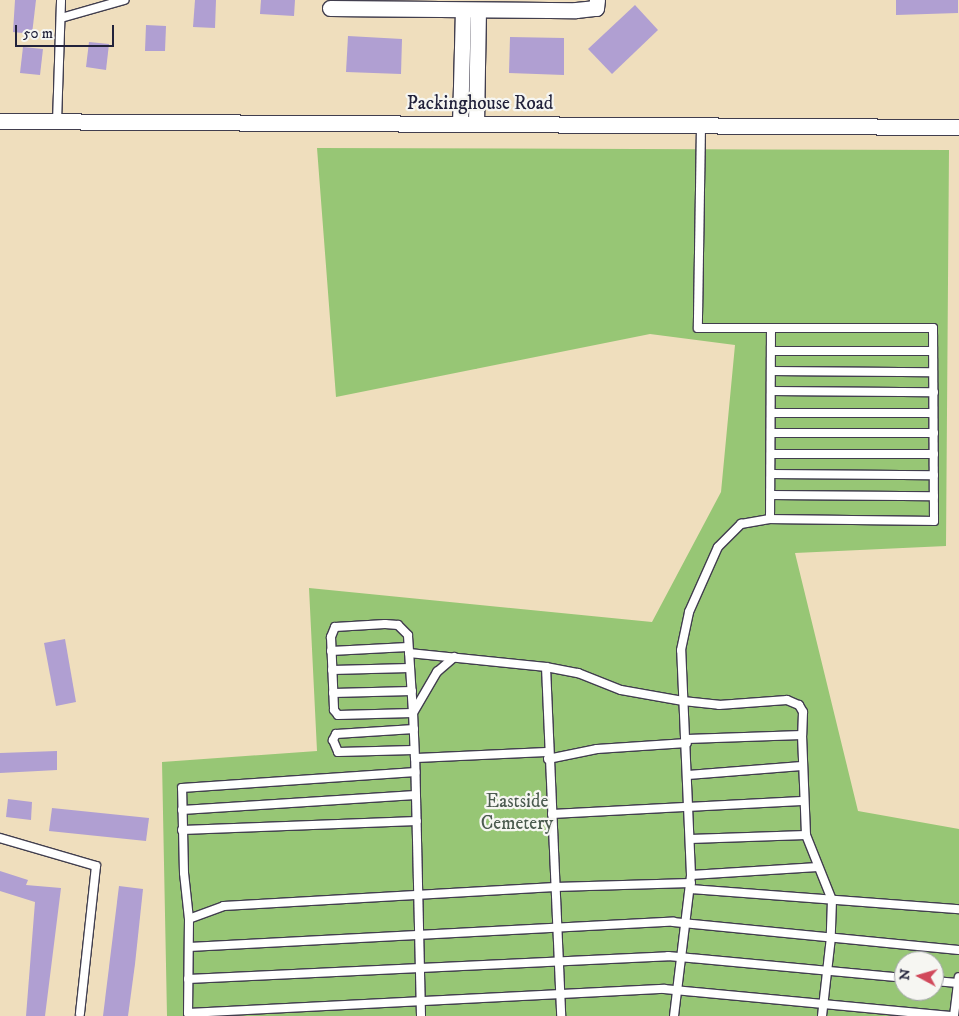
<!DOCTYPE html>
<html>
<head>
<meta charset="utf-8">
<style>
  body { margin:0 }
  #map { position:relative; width:959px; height:1016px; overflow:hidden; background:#efdebd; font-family:"IM FELL DW Pica",serif }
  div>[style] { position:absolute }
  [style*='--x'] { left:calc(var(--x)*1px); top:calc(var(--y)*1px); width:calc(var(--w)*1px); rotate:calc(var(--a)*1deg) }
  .green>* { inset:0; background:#97c675 }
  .building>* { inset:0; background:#b09fd2 }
  .roads { filter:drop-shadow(1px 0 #413e4e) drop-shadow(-1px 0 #413e4e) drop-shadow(0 1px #413e4e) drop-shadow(0 -1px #413e4e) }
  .service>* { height:8px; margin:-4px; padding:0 4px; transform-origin:4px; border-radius:4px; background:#fff }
  .minor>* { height:15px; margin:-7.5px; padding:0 7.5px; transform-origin:7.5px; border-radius:7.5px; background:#fff }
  span { translate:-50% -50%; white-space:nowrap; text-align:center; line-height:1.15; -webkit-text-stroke:4.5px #f6f6f2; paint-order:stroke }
  .street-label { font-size:19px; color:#22223b }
  .park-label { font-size:19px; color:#4b5b4f }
  .north { position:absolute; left:894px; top:951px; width:50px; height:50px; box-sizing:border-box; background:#f6f6f2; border:1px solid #a1a1a9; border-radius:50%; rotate:276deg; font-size:14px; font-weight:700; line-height:20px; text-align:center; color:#22223b }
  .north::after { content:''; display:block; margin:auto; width:18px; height:22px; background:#d1495b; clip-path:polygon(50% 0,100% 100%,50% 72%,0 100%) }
  .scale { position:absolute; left:15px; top:25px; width:99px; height:22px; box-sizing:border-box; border:2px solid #22223b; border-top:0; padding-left:6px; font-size:15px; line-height:18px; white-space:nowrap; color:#22223b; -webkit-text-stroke:4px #f6f6f2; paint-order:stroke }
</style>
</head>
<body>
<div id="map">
  <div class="green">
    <i style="clip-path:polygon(evenodd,317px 148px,949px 150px,946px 546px,795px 553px,858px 811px,959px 829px,959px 1016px,167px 1016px,162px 762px,317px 751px,309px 588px,652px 622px,721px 492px,735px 345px,650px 334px,336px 397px,317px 148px,904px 961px,934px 961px,934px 991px,904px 991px,904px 961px)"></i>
  </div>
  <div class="building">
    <i style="clip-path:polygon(15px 0,36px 0,32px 34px,13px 32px)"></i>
    <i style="clip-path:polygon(195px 0,216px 0,215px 28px,193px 27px)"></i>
    <i style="clip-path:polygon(261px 0,295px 0,294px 16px,260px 14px)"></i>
    <i style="clip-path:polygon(896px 0,958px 0,958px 13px,896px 15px)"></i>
    <i style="clip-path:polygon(635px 5px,658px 30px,612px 74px,588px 49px)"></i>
    <i style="clip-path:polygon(146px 25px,166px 26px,165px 51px,145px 51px)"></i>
    <i style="clip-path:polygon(348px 36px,402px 39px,401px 74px,346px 72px)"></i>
    <i style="clip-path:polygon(510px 37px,564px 38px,564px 75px,509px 73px)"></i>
    <i style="clip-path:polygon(89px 42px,109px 44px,106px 70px,86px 67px)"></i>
    <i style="clip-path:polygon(23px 47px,43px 49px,40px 75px,20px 73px)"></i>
    <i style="clip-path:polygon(65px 639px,76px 702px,56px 706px,44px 643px)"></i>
    <i style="clip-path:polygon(57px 751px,57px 770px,0 773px,0 753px)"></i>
    <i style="clip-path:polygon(8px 799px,32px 802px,31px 820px,6px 817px)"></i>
    <i style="clip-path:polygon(52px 808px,149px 818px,146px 841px,49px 831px)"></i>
    <i style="clip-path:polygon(0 871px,28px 880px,26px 885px,61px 888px,45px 1016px,26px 1016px,35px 902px,0 891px)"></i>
    <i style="clip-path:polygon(119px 886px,143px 889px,135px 964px,128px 1016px,103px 1016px)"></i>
  </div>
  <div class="roads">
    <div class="service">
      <i style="--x:61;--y:18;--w:66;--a:-15.9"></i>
      <i style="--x:57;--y:122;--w:122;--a:-88.1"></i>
      <i style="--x:701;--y:126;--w:202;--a:90.9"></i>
      <i style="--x:698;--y:328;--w:235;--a:0"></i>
      <i style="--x:933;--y:328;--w:193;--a:89.7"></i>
      <i style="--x:934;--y:521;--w:164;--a:-179.3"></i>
      <i style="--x:771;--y:351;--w:162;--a:0"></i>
      <i style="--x:771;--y:371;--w:162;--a:0.4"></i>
      <i style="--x:771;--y:391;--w:163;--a:0.4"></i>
      <i style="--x:771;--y:413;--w:162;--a:0"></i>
      <i style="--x:771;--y:433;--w:163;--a:0"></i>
      <i style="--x:771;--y:454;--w:163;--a:0"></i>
      <i style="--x:771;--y:474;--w:163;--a:0.4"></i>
      <i style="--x:771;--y:495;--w:163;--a:0.4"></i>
      <i style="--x:331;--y:651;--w:77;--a:-3"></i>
      <i style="--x:409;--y:653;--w:138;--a:5.8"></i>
      <i style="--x:546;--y:667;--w:33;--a:11"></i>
      <i style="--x:578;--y:673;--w:46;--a:21.6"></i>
      <i style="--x:621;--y:690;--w:63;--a:10.1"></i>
      <i style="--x:683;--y:701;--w:36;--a:6"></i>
      <i style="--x:719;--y:705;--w:68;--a:-4.2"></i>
      <i style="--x:787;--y:700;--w:13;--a:23"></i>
      <i style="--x:799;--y:705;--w:8;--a:60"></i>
      <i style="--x:803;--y:712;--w:23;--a:92"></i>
      <i style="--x:546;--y:667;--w:349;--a:87.5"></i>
      <i style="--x:332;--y:670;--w:78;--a:-1.5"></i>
      <i style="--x:333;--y:693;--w:79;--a:-1.5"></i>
      <i style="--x:414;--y:729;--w:78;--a:176.3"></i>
      <i style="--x:336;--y:734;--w:7;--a:117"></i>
      <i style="--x:333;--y:740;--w:13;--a:67"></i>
      <i style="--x:338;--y:752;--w:76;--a:-1.5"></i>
      <i style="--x:687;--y:739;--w:115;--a:-2"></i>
      <i style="--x:802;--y:735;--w:100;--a:87.7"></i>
      <i style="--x:806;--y:835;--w:70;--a:68.2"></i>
      <i style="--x:832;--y:900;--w:37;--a:92"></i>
      <i style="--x:831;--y:937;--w:80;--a:96.5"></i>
      <i style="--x:415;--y:758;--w:45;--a:-92.5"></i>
      <i style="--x:413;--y:713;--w:78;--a:-93.7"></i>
      <i style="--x:408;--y:635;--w:14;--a:-135"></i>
      <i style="--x:398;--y:625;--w:13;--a:-176"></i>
      <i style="--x:385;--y:624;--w:50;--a:176.6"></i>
      <i style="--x:335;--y:627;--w:11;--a:112"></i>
      <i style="--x:331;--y:637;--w:73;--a:87.6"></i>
      <i style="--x:334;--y:710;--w:6;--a:51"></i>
      <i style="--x:338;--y:715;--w:75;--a:-1.5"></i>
      <i style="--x:413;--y:713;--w:48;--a:-59.7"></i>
      <i style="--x:437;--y:672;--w:23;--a:-41"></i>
      <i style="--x:548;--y:759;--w:50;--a:-11.5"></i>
      <i style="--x:597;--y:749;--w:90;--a:-3.8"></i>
      <i style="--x:688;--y:775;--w:114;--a:-4.5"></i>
      <i style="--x:182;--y:810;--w:234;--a:-3.7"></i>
      <i style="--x:552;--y:814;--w:250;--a:-3"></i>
      <i style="--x:182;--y:830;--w:235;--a:-2.2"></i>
      <i style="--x:0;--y:838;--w:100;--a:16.3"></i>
      <i style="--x:96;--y:866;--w:149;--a:96.2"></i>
      <i style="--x:690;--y:839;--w:116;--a:-2"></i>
      <i style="--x:691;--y:875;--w:127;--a:-3.6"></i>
      <i style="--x:691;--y:883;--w:136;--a:178.3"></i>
      <i style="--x:555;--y:887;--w:332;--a:176.7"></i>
      <i style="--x:224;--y:906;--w:37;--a:160"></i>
      <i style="--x:189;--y:919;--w:94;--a:90.6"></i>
      <i style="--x:188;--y:1013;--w:477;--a:-2.9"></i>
      <i style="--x:664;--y:989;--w:288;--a:5.4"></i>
      <i style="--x:691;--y:889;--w:269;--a:4.3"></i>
      <i style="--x:189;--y:919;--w:46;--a:-96.2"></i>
      <i style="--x:184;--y:873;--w:85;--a:-91.3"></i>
      <i style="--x:182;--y:788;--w:234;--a:-3.9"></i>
      <i style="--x:189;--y:947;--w:485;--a:-3"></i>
      <i style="--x:673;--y:922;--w:287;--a:5.6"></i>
      <i style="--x:188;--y:979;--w:481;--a:-2.7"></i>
      <i style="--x:668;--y:956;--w:237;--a:5.3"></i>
      <i style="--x:934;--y:981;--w:24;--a:5"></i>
      <i style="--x:421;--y:1016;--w:258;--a:-91.3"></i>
      <i style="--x:415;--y:758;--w:133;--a:-2.6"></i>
      <i style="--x:674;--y:1016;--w:142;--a:-83.1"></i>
      <i style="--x:691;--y:875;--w:225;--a:-92.5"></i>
      <i style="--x:681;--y:650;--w:39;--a:-78"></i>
      <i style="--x:689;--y:612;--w:71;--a:-66"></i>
      <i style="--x:718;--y:547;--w:33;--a:-45"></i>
      <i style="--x:741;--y:524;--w:29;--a:-10"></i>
      <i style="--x:770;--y:519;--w:191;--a:-89.7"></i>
      <i style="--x:954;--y:1016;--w:39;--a:-83"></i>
    </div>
    <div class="minor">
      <i style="--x:330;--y:8;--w:246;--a:0.5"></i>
      <i style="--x:576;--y:10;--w:20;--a:-6"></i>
      <i style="--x:596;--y:8;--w:8;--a:-83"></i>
      <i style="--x:0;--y:121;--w:959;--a:0.36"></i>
      <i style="--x:460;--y:124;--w:114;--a:-88.5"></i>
      <i style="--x:476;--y:124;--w:114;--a:-89"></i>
    </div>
  </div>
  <div class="street-label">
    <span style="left:480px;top:104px">Packinghouse Road</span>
  </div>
  <div class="park-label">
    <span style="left:517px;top:813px">Eastside<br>Cemetery</span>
  </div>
  <div class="north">N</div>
  <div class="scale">50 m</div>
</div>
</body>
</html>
